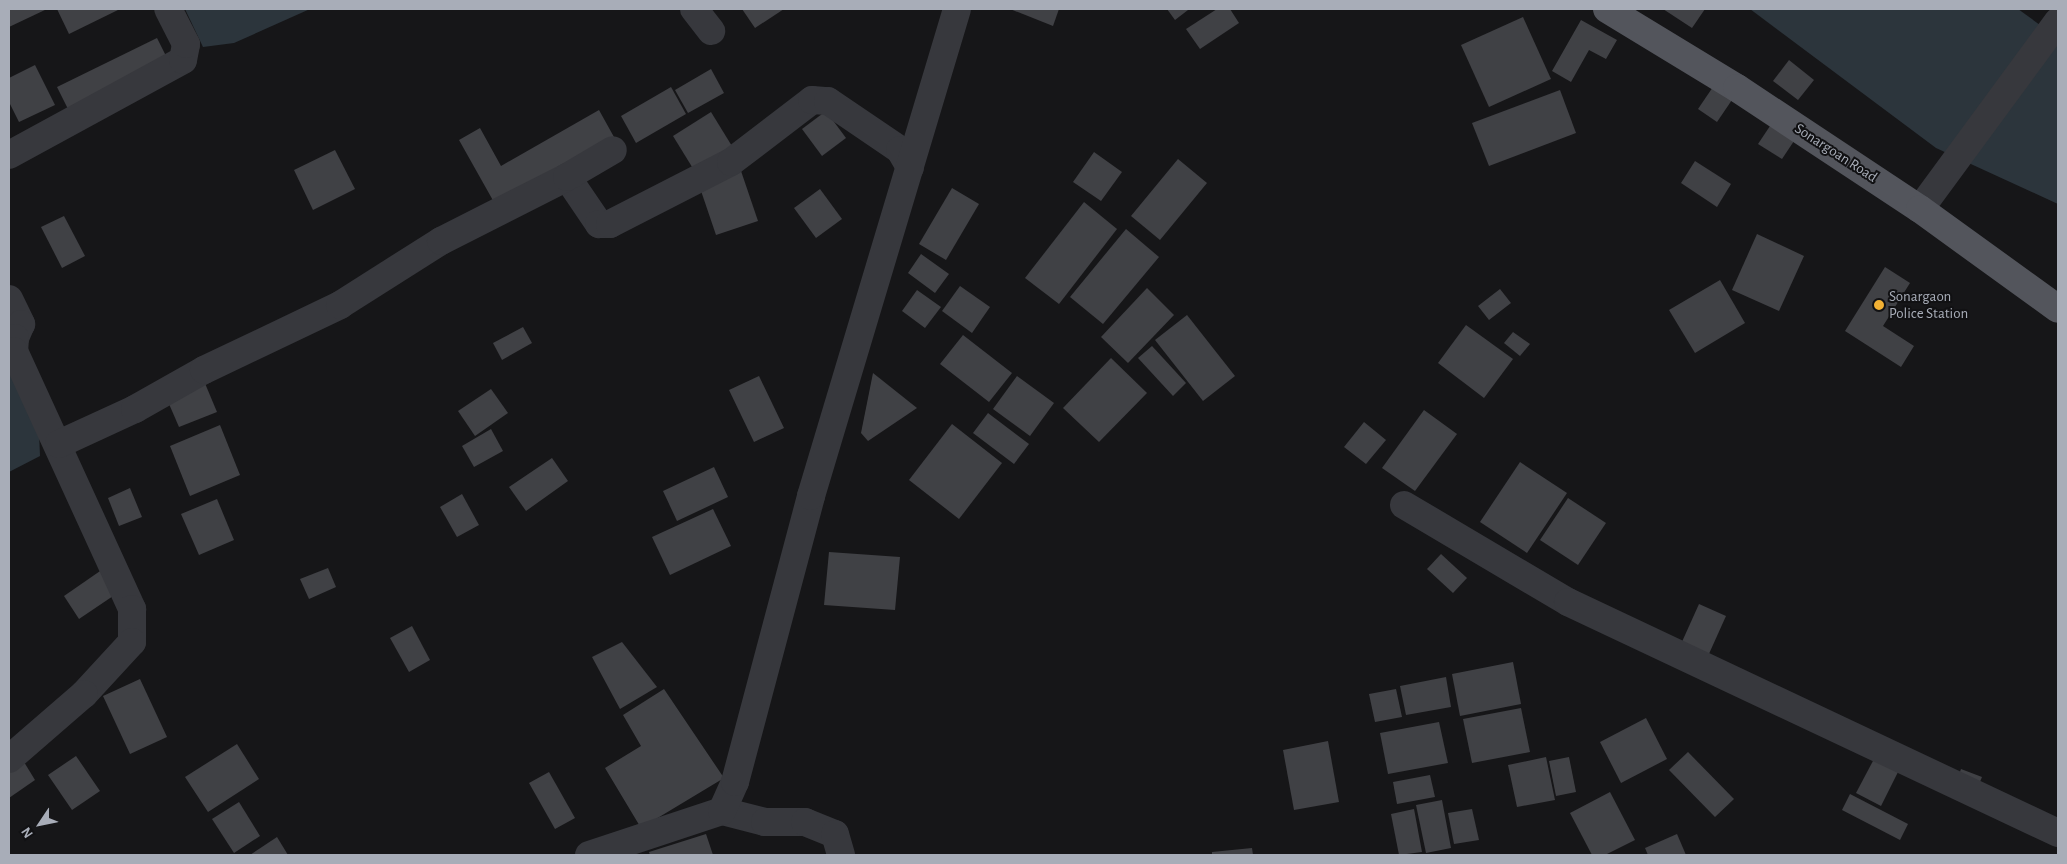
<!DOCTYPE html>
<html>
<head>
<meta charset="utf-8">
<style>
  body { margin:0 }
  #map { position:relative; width:2067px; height:864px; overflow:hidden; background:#161618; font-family:"Alegreya Sans",sans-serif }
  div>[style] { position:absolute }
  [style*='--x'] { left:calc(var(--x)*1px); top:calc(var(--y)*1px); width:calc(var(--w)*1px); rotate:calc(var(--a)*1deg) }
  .water>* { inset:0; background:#2c353c }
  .building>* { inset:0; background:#404145 }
  .minor>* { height:28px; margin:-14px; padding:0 14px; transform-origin:14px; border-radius:14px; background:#37383d }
  .major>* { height:28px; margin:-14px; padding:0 14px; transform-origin:14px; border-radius:14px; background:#53555c }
  .dots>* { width:14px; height:14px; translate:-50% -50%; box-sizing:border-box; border:2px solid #111113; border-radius:50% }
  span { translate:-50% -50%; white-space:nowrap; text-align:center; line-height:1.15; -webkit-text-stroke:4px #111113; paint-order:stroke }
  .street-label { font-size:15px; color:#a8adb8 }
  .poi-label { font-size:15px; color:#a8adb8 }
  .left { translate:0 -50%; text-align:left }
  .frame { position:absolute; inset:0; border:10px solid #a8adb8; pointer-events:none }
  .north { position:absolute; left:15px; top:799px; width:50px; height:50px; -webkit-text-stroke:4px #111113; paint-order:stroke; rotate:236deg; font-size:14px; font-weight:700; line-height:20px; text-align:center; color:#a8adb8 }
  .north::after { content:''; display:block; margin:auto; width:18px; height:22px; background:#a8adb8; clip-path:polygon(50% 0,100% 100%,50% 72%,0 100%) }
</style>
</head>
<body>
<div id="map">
  <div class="water">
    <i style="clip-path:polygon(185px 9px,310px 9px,234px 43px,203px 47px)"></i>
    <i style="clip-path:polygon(1750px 9px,2018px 9px,2058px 38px,2058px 204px,1936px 148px)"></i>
    <i style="clip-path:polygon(9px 364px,38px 409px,40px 456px,9px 472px)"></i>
  </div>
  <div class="building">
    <i style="clip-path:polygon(9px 9px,47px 9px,9px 27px)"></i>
    <i style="clip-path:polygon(57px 9px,120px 9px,69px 34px)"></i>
    <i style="clip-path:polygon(742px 9px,784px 9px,755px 28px)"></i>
    <i style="clip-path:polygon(1010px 9px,1059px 9px,1053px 26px)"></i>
    <i style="clip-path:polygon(1167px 9px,1187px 9px,1188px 10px,1175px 20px)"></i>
    <i style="clip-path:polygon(1217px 9px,1230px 9px,1239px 23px,1200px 49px,1186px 29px)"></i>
    <i style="clip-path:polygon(1663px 9px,1705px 9px,1692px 28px)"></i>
    <i style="clip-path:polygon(1523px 17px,1551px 79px,1489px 107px,1461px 45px)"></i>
    <i style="clip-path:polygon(1581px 20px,1617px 40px,1606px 59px,1589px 50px,1571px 82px,1552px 71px)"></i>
    <i style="clip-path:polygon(157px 38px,170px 64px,70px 113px,57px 87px)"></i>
    <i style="clip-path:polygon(1789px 60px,1814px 80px,1798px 100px,1773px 81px)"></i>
    <i style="clip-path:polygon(35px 65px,55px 105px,19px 122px,9px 102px,9px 78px)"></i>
    <i style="clip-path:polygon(711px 69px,724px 93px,688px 113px,675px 90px)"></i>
    <i style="clip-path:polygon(1717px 81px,1736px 94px,1717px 122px,1698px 109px)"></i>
    <i style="clip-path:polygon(671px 87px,686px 114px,636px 143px,621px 116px)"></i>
    <i style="clip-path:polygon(1560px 90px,1576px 133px,1489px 166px,1472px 123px)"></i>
    <i style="clip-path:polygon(599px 110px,614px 137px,495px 204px,459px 140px,480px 128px,501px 166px)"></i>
    <i style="clip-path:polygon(826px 111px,846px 138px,822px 156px,802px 129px)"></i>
    <i style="clip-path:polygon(711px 112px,735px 151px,697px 175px,673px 136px)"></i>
    <i style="clip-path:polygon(1770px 126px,1794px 141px,1782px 159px,1758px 144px)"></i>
    <i style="clip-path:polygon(335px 150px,355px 189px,313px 210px,294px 170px)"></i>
    <i style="clip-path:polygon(1094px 152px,1122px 172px,1101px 201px,1073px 182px)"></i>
    <i style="clip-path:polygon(1178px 159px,1207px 183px,1160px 240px,1131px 216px)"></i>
    <i style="clip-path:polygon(1695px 161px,1731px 184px,1717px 207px,1681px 183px)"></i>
    <i style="clip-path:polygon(740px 168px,758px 221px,716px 235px,698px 182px)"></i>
    <i style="clip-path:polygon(952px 188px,979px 204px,946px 260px,919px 244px)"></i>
    <i style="clip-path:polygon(820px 189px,842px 219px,816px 238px,794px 208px)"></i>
    <i style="clip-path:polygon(1084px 202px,1117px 229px,1059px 304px,1025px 278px)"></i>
    <i style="clip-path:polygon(64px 216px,85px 256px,62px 268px,41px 227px)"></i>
    <i style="clip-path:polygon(1126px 229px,1159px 257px,1103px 324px,1070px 297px)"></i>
    <i style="clip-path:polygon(1757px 234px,1804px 256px,1779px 311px,1732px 290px)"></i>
    <i style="clip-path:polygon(921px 254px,949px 274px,935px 293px,908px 273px)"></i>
    <i style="clip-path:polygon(1885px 267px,1910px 283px,1883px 326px,1914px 346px,1901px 367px,1845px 331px)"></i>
    <i style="clip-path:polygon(1720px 280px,1745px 323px,1695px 353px,1669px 310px)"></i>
    <i style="clip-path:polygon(960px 286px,990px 307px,972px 333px,942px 311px)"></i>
    <i style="clip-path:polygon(1147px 288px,1174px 315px,1128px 363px,1101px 337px)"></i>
    <i style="clip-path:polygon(1500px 289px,1511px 303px,1489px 320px,1478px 306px)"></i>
    <i style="clip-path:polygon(917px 290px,941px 307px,925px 328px,902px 311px)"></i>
    <i style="clip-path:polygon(1187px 315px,1235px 376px,1203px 401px,1155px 340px)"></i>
    <i style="clip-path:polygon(1466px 325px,1513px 359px,1484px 398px,1438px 363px)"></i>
    <i style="clip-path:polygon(523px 327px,532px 343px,502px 360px,493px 343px)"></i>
    <i style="clip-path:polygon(1513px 332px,1530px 344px,1520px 356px,1504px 343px)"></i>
    <i style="clip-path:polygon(963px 335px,1012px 373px,989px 402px,940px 364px)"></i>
    <i style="clip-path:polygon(1152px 346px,1186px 383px,1173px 396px,1138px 358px)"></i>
    <i style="clip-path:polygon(1111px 358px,1147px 393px,1099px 442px,1063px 408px)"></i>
    <i style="clip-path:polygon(873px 373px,917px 408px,868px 441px,861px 433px)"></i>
    <i style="clip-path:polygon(759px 376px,784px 428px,754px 442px,729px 390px)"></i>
    <i style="clip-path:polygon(1017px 376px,1054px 403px,1030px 436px,993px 409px)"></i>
    <i style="clip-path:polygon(204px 381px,217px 412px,179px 427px,166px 397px)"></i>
    <i style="clip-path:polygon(491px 389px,508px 413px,475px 436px,458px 411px)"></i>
    <i style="clip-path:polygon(1424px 410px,1457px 434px,1415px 491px,1382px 468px)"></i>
    <i style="clip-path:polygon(988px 413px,1029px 444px,1014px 464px,973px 433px)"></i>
    <i style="clip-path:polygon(1364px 422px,1386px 440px,1366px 464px,1344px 447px)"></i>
    <i style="clip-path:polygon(952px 424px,1002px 463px,959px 519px,909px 480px)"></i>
    <i style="clip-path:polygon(220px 425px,240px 475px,190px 496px,170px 446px)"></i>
    <i style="clip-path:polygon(491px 429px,503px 451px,474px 467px,462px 446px)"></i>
    <i style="clip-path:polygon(552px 458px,568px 481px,526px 511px,509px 487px)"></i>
    <i style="clip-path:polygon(1520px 462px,1567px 493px,1527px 553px,1480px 522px)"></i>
    <i style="clip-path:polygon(714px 467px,728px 497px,677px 521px,663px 491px)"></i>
    <i style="clip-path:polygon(130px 488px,142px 517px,119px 526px,108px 498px)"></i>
    <i style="clip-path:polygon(462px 494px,479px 525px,457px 537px,440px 507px)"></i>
    <i style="clip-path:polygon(1568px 498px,1606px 523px,1578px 565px,1540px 540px)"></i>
    <i style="clip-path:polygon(217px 499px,234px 540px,199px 555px,181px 514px)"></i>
    <i style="clip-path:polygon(713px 509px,731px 546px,670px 575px,652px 537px)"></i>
    <i style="clip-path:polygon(829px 552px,900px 557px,895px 610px,824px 605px)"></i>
    <i style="clip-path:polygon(1441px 554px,1467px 578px,1453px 593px,1427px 569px)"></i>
    <i style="clip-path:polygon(328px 568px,336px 587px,309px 599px,300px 579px)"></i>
    <i style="clip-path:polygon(103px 569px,119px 592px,79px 619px,64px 596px)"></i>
    <i style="clip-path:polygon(1699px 604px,1726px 616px,1708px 656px,1681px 644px)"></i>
    <i style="clip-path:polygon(412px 626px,430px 660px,409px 672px,390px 638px)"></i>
    <i style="clip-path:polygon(622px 642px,657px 687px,620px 709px,592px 657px)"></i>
    <i style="clip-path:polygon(1513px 662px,1521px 704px,1460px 716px,1452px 674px)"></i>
    <i style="clip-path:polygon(1446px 677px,1451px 707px,1406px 715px,1400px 686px)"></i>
    <i style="clip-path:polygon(140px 679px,167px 737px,130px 754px,103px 696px)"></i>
    <i style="clip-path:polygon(664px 689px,724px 778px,641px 828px,605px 768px,641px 746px,623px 715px)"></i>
    <i style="clip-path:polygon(1396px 689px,1402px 717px,1375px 722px,1369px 694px)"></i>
    <i style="clip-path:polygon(1521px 708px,1530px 752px,1472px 763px,1463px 719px)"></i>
    <i style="clip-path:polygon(1646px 718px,1667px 759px,1621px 783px,1600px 742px)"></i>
    <i style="clip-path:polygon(1439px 722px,1448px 763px,1388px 774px,1380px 733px)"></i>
    <i style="clip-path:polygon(1328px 741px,1339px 802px,1294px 810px,1283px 750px)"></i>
    <i style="clip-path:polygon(237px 744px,259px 779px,208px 812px,185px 777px)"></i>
    <i style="clip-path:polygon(1688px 752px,1734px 799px,1715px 817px,1669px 770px)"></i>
    <i style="clip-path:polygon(76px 756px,100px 791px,72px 810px,48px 775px)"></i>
    <i style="clip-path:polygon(1546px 757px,1555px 800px,1517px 807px,1508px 765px)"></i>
    <i style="clip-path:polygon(1569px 757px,1576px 792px,1556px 796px,1549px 761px)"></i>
    <i style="clip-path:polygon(1874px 759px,1898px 772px,1881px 806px,1856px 793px)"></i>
    <i style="clip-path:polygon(24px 762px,35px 780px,9px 798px,9px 772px)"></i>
    <i style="clip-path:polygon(1961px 769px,1982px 777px,1977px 789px,1957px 780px)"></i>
    <i style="clip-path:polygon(549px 772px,575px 818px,555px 829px,529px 783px)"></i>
    <i style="clip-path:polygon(1430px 775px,1435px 797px,1397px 804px,1393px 782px)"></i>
    <i style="clip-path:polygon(1610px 792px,1635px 840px,1605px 855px,1592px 855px,1570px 813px)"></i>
    <i style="clip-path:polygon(1850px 794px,1908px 824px,1900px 840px,1842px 810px)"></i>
    <i style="clip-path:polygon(1442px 800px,1451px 848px,1426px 853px,1416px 805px)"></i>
    <i style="clip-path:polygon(239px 802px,260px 836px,234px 853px,212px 819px)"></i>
    <i style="clip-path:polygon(1414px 809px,1422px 852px,1399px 855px,1391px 814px)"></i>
    <i style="clip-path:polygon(1472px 809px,1479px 840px,1454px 844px,1448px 813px)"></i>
    <i style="clip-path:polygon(706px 834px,713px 855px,650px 855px,649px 852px)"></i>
    <i style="clip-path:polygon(1677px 834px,1686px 855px,1648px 855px,1645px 848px)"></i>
    <i style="clip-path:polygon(277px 837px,288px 855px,250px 855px)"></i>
    <i style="clip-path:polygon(1252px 848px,1253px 855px,1212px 855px,1212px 852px)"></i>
  </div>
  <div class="minor">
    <i style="--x:694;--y:9;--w:28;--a:52"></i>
    <i style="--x:9;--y:155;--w:198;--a:-28.6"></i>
    <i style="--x:183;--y:60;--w:16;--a:-79"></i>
    <i style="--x:186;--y:44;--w:39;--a:-117"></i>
    <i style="--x:567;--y:177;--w:57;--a:55.8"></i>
    <i style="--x:599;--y:224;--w:11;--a:0"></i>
    <i style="--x:610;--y:224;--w:136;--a:-27.1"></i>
    <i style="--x:731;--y:162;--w:102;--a:-37.4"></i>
    <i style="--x:812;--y:100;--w:16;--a:4"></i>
    <i style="--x:828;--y:101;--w:87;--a:34.2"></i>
    <i style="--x:900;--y:150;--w:20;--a:60"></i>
    <i style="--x:1920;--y:209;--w:233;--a:-53.7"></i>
    <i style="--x:9;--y:299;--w:28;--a:64"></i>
    <i style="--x:21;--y:324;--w:15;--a:113"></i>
    <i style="--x:15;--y:338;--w:13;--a:94"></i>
    <i style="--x:14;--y:351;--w:284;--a:65.4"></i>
    <i style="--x:132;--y:609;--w:33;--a:90"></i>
    <i style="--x:132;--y:642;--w:71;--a:132.7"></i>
    <i style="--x:84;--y:694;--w:99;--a:139.1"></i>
    <i style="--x:59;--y:444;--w:84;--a:-24.7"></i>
    <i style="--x:135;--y:409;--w:79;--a:-29.5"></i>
    <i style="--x:204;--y:370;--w:151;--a:-25.5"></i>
    <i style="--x:340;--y:305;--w:120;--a:-32.4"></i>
    <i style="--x:441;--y:241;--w:141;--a:-26.9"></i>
    <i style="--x:567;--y:177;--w:53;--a:-30.4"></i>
    <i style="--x:1404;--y:505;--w:191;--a:30.6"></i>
    <i style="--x:1568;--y:602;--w:542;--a:25.24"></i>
    <i style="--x:722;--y:811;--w:44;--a:14.3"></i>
    <i style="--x:765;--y:822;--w:40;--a:0"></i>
    <i style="--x:805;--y:822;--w:32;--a:22"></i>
    <i style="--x:835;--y:834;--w:22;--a:74"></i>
    <i style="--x:589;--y:855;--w:140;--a:-18.3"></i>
    <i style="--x:722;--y:811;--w:32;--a:-66"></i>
    <i style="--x:735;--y:782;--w:296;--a:-75.1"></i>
    <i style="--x:811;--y:496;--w:508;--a:-73.31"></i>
  </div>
  <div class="major">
    <i style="--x:1607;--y:9;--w:152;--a:31.3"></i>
    <i style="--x:1737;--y:88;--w:219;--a:33.5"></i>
    <i style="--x:1920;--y:209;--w:170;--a:35.9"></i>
  </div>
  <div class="dots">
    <i style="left:1879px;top:305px;background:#f2b134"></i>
  </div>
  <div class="street-label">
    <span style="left:1836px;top:153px;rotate:33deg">Sonargoan Road</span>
  </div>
  <div class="poi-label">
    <span class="left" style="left:1889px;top:305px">Sonargaon<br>Police Station</span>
  </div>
  <div class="frame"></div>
  <div class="north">N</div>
</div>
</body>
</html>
